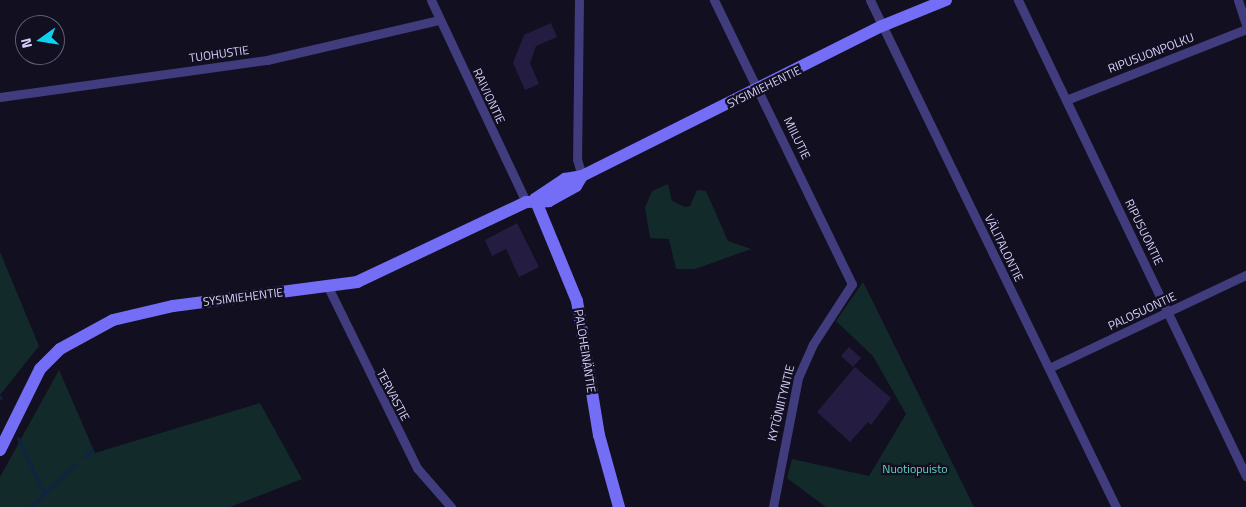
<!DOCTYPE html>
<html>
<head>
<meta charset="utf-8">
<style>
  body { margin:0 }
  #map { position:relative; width:1246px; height:507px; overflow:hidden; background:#120f21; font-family:"Titillium Web",sans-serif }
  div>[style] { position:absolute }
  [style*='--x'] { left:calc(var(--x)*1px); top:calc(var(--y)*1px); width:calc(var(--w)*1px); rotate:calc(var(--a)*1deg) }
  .green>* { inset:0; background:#122b2a }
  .stream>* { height:3px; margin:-1.5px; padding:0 1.5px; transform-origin:1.5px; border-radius:1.5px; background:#102343 }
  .building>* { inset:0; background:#241c41 }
  .street>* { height:9px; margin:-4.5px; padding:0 4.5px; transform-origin:4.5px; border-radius:4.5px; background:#403c7d }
  .secondary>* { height:12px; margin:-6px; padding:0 6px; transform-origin:6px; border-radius:6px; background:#746ef7 }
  span { translate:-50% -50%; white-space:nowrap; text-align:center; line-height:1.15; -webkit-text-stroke:4.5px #120f21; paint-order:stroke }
  .street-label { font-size:12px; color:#d7d1fc }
  .park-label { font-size:12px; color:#62d8bc }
  .north { position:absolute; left:15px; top:15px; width:50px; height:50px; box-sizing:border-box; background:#120f21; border:1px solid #615d79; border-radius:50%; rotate:257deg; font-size:14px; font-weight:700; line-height:20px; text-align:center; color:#d7d1fc }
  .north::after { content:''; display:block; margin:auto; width:18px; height:22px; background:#0ed2ec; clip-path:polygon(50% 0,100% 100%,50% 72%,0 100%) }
</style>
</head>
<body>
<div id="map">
  <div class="green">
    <i style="clip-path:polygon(668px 184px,672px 201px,685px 207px,690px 206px,697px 190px,706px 191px,728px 241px,751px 249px,695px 269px,676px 269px,669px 239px,650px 238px,645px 208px,652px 191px)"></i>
    <i style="clip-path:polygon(0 252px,39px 346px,0 395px)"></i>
    <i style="clip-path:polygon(863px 282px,874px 304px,974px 507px,826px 507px,787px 478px,792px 459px,869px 476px,906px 414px,873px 356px,836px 321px)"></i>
    <i style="clip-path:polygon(59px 370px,95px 453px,260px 403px,302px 479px,230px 507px,0 507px,0 477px)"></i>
  </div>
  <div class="stream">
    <i style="--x:0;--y:397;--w:1;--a:45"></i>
    <i style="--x:18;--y:438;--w:62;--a:65.1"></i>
    <i style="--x:84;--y:457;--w:11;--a:-41"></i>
    <i style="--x:30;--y:507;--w:63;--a:-43.1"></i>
  </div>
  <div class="building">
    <i style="clip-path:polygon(551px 23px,557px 37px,536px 46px,530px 63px,539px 84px,525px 90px,513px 63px,524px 35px)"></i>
    <i style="clip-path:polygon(517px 223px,539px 267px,519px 277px,506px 249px,492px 256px,485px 240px)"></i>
    <i style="clip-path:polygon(849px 347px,861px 358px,853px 367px,841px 356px)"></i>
    <i style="clip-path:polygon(855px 367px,891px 398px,871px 425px,868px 422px,850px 442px,817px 412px)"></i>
  </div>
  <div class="street">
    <i style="--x:431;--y:0;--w:223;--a:64.8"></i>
    <i style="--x:579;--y:0;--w:159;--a:90.7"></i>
    <i style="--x:577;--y:159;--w:18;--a:74"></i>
    <i style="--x:714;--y:0;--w:316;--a:64.1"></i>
    <i style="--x:852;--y:284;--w:72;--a:123"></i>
    <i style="--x:813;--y:344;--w:37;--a:114"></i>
    <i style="--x:798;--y:378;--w:131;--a:101"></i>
    <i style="--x:870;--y:0;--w:564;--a:64.12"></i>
    <i style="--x:1018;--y:0;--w:528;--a:64.41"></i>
    <i style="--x:1238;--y:0;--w:25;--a:72"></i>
    <i style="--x:0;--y:97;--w:270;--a:-7.9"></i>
    <i style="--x:267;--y:60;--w:177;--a:-13.1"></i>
    <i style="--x:1066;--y:100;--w:193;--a:-21.5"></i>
    <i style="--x:328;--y:287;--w:202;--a:63.8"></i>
    <i style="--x:417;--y:468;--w:52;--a:48.9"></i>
    <i style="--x:1049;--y:368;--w:218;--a:-25.3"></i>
  </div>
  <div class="secondary">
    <i style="--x:535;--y:199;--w:36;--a:-34"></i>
    <i style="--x:565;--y:179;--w:17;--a:-10"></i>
    <i style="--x:582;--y:176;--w:335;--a:-26.6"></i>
    <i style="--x:882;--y:26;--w:69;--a:-22.1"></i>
    <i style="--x:535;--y:199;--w:110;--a:67.6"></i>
    <i style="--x:577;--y:301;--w:136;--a:80.7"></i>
    <i style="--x:599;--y:435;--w:75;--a:74.5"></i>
    <i style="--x:0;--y:450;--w:90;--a:-63.7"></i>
    <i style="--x:40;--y:369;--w:28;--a:-45"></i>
    <i style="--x:60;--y:349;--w:60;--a:-28.7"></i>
    <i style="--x:113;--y:320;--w:62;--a:-13.1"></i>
    <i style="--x:173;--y:306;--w:186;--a:-7.4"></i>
    <i style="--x:357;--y:282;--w:187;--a:-25.3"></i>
    <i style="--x:526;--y:202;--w:23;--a:-2"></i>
    <i style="--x:549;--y:201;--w:31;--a:-29"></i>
    <i style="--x:576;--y:186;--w:12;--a:-59"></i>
  </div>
  <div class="street-label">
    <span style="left:1151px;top:53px;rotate:-21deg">RIPUSUONPOLKU</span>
    <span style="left:219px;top:54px;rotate:-8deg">TUOHUSTIE</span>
    <span style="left:764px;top:87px;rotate:-26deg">SYSIMIEHENTIE</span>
    <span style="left:489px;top:96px;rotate:65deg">RAIVIONTIE</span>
    <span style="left:797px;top:138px;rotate:64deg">MIILUTIE</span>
    <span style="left:1144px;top:232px;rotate:64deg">RIPUSUONTIE</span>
    <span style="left:1004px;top:248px;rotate:64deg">VÄLITALONTIE</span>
    <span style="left:243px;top:297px;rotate:-7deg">SYSIMIEHENTIE</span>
    <span style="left:1142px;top:311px;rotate:-25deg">PALOSUONTIE</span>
    <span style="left:585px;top:351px;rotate:81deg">PALOHEINÄNTIE</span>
    <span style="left:393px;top:395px;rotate:62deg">TERVASTIE</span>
    <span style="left:781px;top:403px;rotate:-76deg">KYTÖNIITYNTIE</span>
  </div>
  <div class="park-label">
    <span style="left:915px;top:469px">Nuotiopuisto</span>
  </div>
  <div class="north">N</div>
</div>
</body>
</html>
